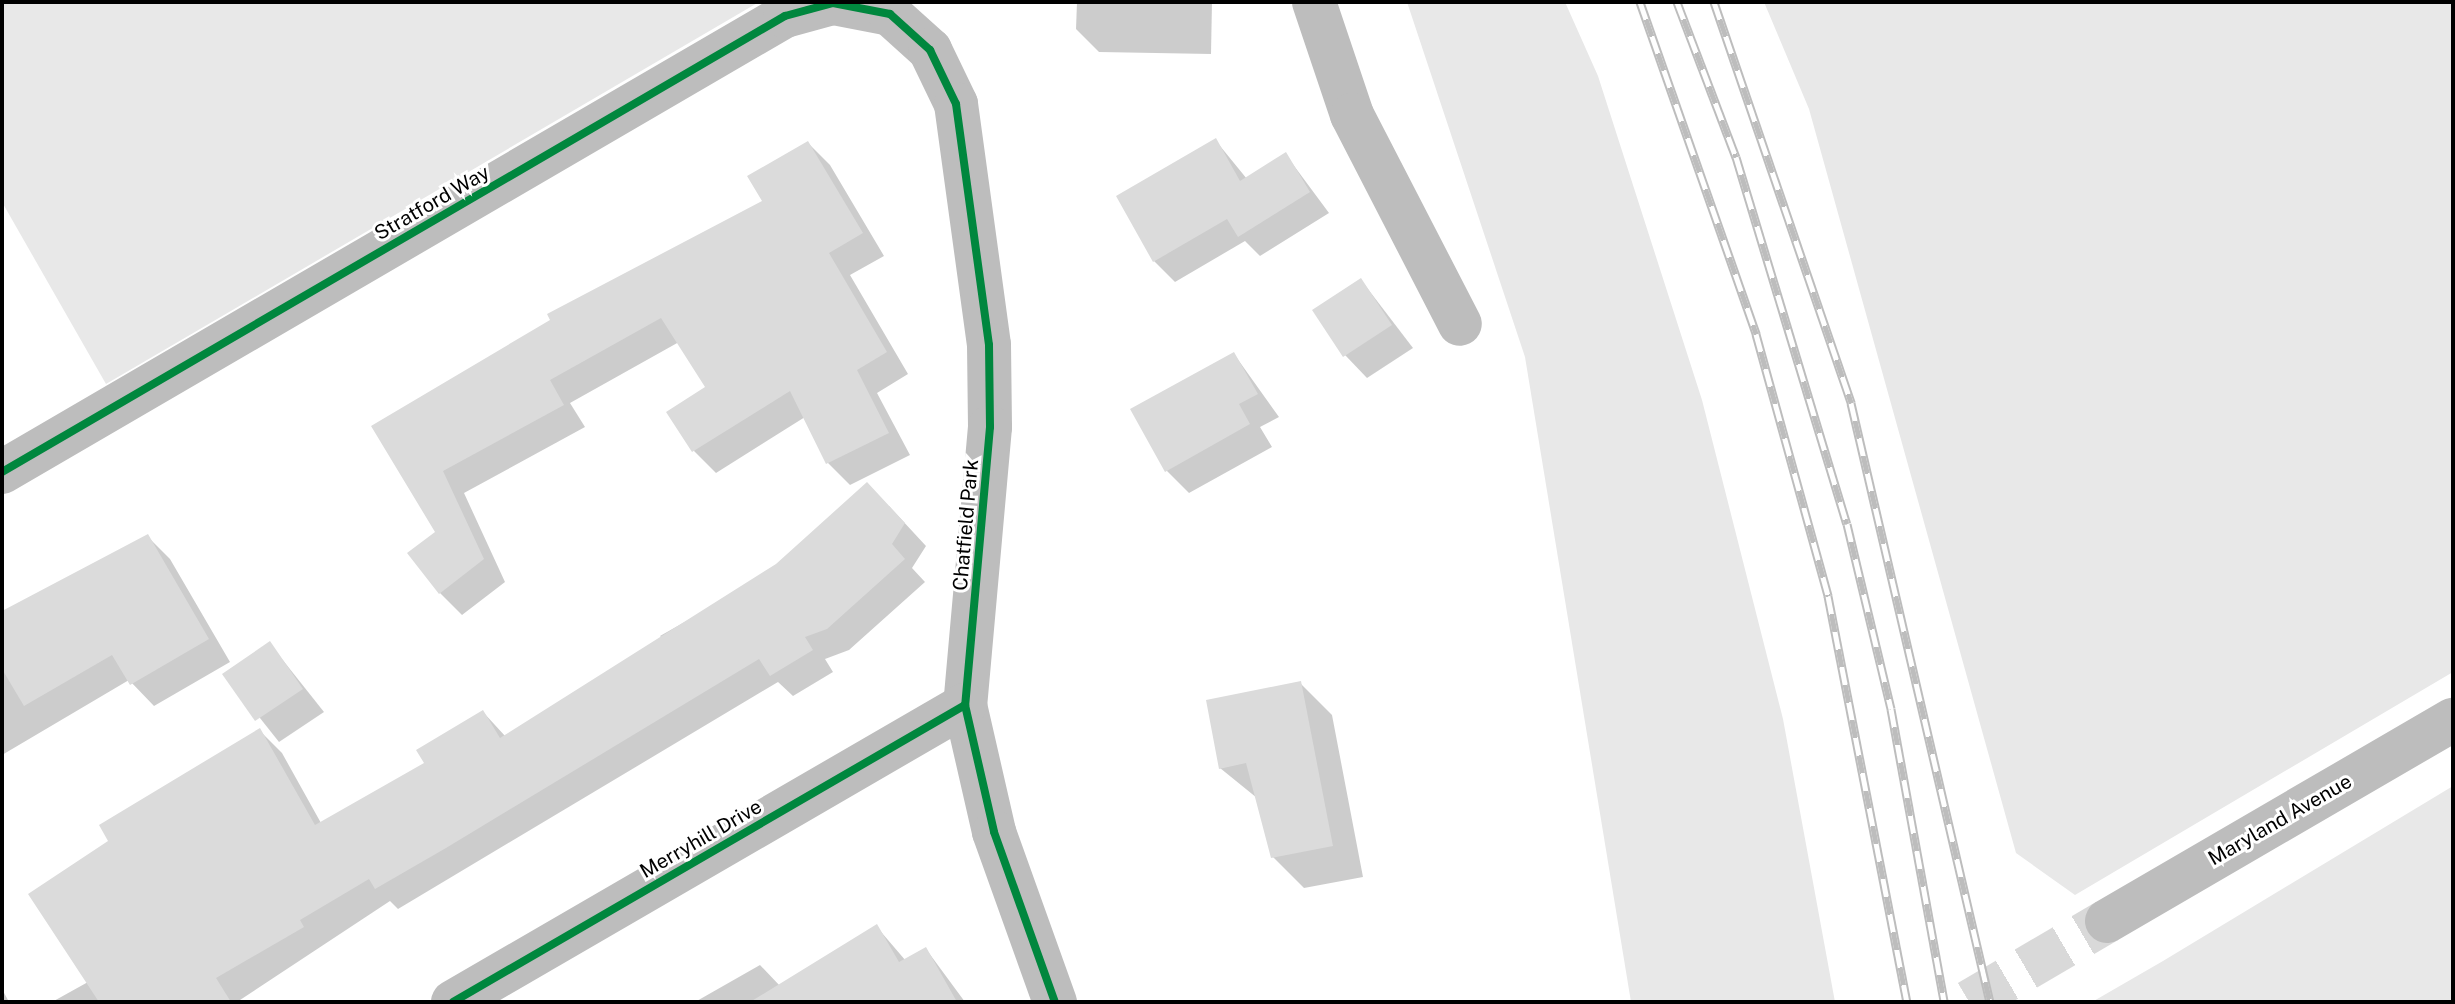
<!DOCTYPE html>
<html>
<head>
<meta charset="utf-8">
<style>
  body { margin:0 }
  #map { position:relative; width:2455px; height:1004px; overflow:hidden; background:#fff; font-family:"Public Sans",sans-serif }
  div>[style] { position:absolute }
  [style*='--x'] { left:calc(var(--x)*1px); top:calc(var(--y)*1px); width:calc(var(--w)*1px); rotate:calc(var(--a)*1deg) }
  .green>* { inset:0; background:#e8e8e8 }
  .shadow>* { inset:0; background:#0003 }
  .building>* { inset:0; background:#dbdbdb }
  .minor-tunnel>* { height:44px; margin-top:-22px; transform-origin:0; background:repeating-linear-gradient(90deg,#d9d9d9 0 44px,transparent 0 66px) }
  .minor>* { height:44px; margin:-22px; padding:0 22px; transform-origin:22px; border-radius:22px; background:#bdbdbd }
  .rail>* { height:9px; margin-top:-4.5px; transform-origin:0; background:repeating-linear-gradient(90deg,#fff 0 18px,#bdbdbd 0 36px); box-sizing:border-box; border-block:2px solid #bdbdbd }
  .cycleway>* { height:8px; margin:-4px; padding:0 4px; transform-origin:4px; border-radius:4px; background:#00873e }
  span { translate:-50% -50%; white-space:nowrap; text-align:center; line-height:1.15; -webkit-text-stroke:6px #fff; paint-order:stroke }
  .street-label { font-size:20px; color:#000 }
  .frame { position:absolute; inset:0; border:4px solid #000; pointer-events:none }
</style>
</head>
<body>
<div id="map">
  <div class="green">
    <i style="clip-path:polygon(2px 2px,759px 2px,106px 384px,2px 202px)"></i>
    <i style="clip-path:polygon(1407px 2px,1565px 2px,1598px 76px,1702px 400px,1783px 719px,1835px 1002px,1631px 1002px,1525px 357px)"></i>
    <i style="clip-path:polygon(1764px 2px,2453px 2px,2453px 672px,2075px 895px,2016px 853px,1809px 109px)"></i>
    <i style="clip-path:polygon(2453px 786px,2453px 1002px,2092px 1002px,2163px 961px)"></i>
  </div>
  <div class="shadow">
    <i style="clip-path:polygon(1077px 2px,1212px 2px,1211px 54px,1099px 52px,1076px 29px)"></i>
    <i style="clip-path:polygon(1216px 141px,1247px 179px,1286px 155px,1329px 213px,1260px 256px,1245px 241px,1175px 282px,1154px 261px)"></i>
    <i style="clip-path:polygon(808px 143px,830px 165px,884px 256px,850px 275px,908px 374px,877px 393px,910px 455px,850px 485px,828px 463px,805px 417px,716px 473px,694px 451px,708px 387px,679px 342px,570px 403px,585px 427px,464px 493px,505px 582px,462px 615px,440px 593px,438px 532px,373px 427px,764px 201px)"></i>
    <i style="clip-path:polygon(1361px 280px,1413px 348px,1367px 378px,1345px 355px)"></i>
    <i style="clip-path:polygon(1234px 354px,1279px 417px,1260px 427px,1272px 447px,1189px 493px,1166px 470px)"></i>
    <i style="clip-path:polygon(889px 506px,926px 546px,912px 568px,925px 582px,849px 650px,825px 659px,833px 672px,793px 696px,778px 682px,398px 909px,390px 901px,237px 1002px,52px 1002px,88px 982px,111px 842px,260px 731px,282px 753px,321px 823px,427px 764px,483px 712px,506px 737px,666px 642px,660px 636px)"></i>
    <i style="clip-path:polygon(147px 536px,170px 559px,230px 662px,154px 706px,129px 680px,2px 755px,2px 616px)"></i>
    <i style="clip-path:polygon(270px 644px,324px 712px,279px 742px,225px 674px)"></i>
    <i style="clip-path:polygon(1300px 683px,1332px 715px,1363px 877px,1304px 888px,1273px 857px,1257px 798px,1220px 768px)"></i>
    <i style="clip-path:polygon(876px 926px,906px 961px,926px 949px,965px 1002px,695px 1002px,760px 965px,781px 987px)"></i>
    <i style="clip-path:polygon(2px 989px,9px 1002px,2px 1002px)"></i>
  </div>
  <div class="building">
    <i style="clip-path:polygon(1216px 138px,1240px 181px,1286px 152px,1310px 192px,1238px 237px,1227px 219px,1153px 262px,1116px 196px)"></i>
    <i style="clip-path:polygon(808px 141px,863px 233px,829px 253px,887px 352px,857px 370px,889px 433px,826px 464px,790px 391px,692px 452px,666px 412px,705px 387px,661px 318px,550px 380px,564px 405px,443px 471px,484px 559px,439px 594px,407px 553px,435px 532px,371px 426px,550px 320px,547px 314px,762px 201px,747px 176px)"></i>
    <i style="clip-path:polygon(1361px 278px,1392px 325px,1343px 357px,1312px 310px)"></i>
    <i style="clip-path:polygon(1234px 352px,1258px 394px,1239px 404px,1250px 424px,1165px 472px,1130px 409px)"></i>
    <i style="clip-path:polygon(867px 482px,905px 523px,892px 544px,905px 559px,827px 629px,805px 637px,813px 650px,770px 676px,759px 659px,446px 848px,375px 889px,369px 879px,300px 920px,304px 927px,216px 978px,231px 1002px,99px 1002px,28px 894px,108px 841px,99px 825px,260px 728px,315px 825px,424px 763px,416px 750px,483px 710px,500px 738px,776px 564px)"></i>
    <i style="clip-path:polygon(148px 534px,209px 639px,130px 685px,112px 655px,24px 706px,2px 669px,2px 611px)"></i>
    <i style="clip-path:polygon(270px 641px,303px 689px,255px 721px,222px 674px)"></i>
    <i style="clip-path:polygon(1301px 681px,1333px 846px,1271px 858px,1246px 763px,1219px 769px,1206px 700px)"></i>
    <i style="clip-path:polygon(877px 924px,899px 962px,926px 947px,957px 1002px,750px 1002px)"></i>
  </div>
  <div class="minor-tunnel">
    <i style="--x:1969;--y:1002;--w:160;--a:-30.4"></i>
  </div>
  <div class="minor">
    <i style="--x:1314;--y:2;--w:119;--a:71.4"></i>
    <i style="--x:1352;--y:115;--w:235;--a:62.7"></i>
    <i style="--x:2;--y:472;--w:906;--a:-30.22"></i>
    <i style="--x:785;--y:16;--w:50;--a:-15.2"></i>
    <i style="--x:833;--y:3;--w:58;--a:10.9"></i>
    <i style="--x:890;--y:14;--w:54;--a:42"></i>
    <i style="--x:930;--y:50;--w:60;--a:64.3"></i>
    <i style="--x:956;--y:104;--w:243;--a:82.2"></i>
    <i style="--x:989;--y:345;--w:82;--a:89.3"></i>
    <i style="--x:990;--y:427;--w:279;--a:95.1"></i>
    <i style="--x:965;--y:705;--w:130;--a:77.1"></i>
    <i style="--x:994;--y:832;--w:181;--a:70.3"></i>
    <i style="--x:2107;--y:921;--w:400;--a:-30.2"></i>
    <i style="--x:453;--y:1002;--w:592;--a:-30.12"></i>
  </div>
  <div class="rail">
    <i style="--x:1640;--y:2;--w:352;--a:70.7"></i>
    <i style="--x:1756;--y:334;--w:272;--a:74.6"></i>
    <i style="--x:1828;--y:596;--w:414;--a:79"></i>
    <i style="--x:1677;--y:2;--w:166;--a:69.2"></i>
    <i style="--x:1736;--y:157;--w:383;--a:73.2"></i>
    <i style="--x:1847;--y:524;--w:190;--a:76.6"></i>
    <i style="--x:1891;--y:709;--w:298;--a:79.7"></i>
    <i style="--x:1714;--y:2;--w:424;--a:71.1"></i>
    <i style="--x:1851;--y:403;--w:615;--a:76.94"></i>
  </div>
  <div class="cycleway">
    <i style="--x:2;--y:472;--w:906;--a:-30.22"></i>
    <i style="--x:785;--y:16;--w:50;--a:-15.2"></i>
    <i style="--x:833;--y:3;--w:58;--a:10.9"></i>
    <i style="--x:890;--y:14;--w:54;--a:42"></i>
    <i style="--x:930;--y:50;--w:60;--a:64.3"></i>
    <i style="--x:956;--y:104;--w:243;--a:82.2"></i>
    <i style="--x:989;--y:345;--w:82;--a:89.3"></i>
    <i style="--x:990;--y:427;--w:279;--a:95.1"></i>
    <i style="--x:965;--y:705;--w:130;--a:77.1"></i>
    <i style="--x:994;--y:832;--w:181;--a:70.3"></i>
    <i style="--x:453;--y:1002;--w:592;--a:-30.12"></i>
  </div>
  <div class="street-label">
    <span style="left:432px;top:203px;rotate:-30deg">Stratford Way</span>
    <span style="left:966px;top:525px;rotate:-85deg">Chatfield Park</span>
    <span style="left:2280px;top:820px;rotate:-30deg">Maryland Avenue</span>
    <span style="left:701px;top:839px;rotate:-30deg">Merryhill Drive</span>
  </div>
  <div class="frame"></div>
</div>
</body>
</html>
